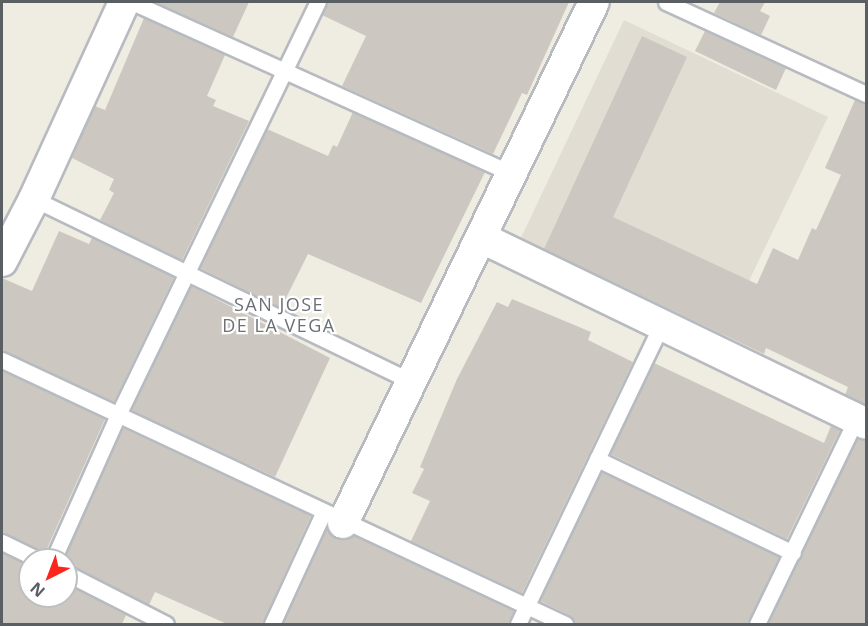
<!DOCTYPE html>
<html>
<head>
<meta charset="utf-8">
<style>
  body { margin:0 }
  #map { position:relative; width:868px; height:626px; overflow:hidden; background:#efece2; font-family:"Open Sans",sans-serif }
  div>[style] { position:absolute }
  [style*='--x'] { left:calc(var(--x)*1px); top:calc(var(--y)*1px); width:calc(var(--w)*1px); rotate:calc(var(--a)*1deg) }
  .education>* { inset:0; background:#e1ddd3 }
  .building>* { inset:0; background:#ccc8c1 }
  .roads { filter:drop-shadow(2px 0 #b7bbc0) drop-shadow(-2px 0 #b7bbc0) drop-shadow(0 2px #b7bbc0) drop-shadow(0 -2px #b7bbc0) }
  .lane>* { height:15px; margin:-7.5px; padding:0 7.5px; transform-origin:7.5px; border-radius:7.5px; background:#fff }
  .street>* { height:30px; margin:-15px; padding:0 15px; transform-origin:15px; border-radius:15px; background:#fff }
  span { translate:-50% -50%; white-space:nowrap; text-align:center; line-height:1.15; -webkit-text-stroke:4.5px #fff; paint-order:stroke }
  .neighbourhood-label { font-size:18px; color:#6b7177; letter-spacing:1.5px }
  .frame { position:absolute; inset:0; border:3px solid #5a5f64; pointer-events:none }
  .north { position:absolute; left:18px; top:548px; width:60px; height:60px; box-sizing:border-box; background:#fff; border:2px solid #bdbfc1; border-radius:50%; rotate:222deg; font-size:16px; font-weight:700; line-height:24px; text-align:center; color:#5a5f64 }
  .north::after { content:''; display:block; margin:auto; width:21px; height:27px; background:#fb251c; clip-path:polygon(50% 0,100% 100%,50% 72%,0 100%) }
</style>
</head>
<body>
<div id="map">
  <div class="education">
    <i style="clip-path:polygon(624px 20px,828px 117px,719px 343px,519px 242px)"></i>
  </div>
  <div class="building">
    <i style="clip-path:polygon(155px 2px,249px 2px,233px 37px)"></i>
    <i style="clip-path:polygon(328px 2px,569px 2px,527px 95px,522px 93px,493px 154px,342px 86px,366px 36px,322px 15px)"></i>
    <i style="clip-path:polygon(720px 2px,765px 2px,760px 11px,770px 16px,761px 35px,714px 13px)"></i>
    <i style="clip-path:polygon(144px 18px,225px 55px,207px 96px,216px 100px,213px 106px,249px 121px,182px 260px,100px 220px,114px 193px,109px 190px,114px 179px,72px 158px,95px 106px,105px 110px)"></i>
    <i style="clip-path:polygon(705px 31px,786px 68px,776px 90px,695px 51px)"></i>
    <i style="clip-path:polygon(642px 36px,687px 57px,613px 217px,757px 284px,773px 248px,798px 260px,812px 228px,816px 230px,841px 175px,825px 168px,855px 100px,867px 104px,867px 405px,845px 395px,848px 387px,766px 348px,764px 354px,544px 249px)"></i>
    <i style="clip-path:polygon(353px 112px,485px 172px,421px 303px,308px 254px,281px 308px,200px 268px,267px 129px,328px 156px,333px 145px,337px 147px)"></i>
    <i style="clip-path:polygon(59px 231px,89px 244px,92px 238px,174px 277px,114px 402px,2px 350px,2px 278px,32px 291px)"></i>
    <i style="clip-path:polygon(191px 286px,330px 358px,275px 477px,131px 410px)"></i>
    <i style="clip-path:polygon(512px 299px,591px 332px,588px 340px,633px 362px,522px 593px,411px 541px,430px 501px,412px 493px,424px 469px,420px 467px,457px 379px,497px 302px,508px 307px)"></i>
    <i style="clip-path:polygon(654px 363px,824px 443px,831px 426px,840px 430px,787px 539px,610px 454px)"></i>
    <i style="clip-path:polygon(2px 371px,105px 419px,45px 553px,2px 532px)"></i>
    <i style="clip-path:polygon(123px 428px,311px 516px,262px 624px,227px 624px,155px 592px,149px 605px,66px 563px,64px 560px)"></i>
    <i style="clip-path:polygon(857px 439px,867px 441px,867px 624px,768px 624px)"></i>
    <i style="clip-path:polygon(602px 472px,779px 557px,747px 624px,575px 624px,569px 615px,540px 601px)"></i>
    <i style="clip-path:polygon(327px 528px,336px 539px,354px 536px,514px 611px,508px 624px,283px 624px)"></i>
    <i style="clip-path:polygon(2px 553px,30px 566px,30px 596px,66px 596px,66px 584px,126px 615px,122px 624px,2px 624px)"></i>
  </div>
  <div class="roads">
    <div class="lane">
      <i style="--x:132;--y:2;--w:418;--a:24.3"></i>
      <i style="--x:666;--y:2;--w:220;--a:24.7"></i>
      <i style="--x:34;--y:199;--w:420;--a:25.8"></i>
      <i style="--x:2;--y:360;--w:622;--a:25.12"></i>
      <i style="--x:597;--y:459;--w:217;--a:25.6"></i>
      <i style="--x:2;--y:542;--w:41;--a:25.9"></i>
      <i style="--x:53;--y:560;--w:159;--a:-65.9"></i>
      <i style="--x:118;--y:415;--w:459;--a:-64.2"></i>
      <i style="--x:66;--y:573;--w:112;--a:27"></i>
      <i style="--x:272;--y:624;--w:124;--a:-65.3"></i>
      <i style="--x:518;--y:624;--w:331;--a:-64.4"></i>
      <i style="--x:757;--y:624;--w:228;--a:-64.2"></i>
    </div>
    <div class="street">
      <i style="--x:482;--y:238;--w:427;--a:25.8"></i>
      <i style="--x:2;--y:261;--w:70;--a:-62.7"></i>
      <i style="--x:34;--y:199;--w:217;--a:-65.4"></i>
      <i style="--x:343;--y:523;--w:578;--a:-64.28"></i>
    </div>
  </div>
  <div class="neighbourhood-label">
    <span style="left:279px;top:315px">SAN JOSE<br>DE LA VEGA</span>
  </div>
  <div class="frame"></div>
  <div class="north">N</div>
</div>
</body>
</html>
